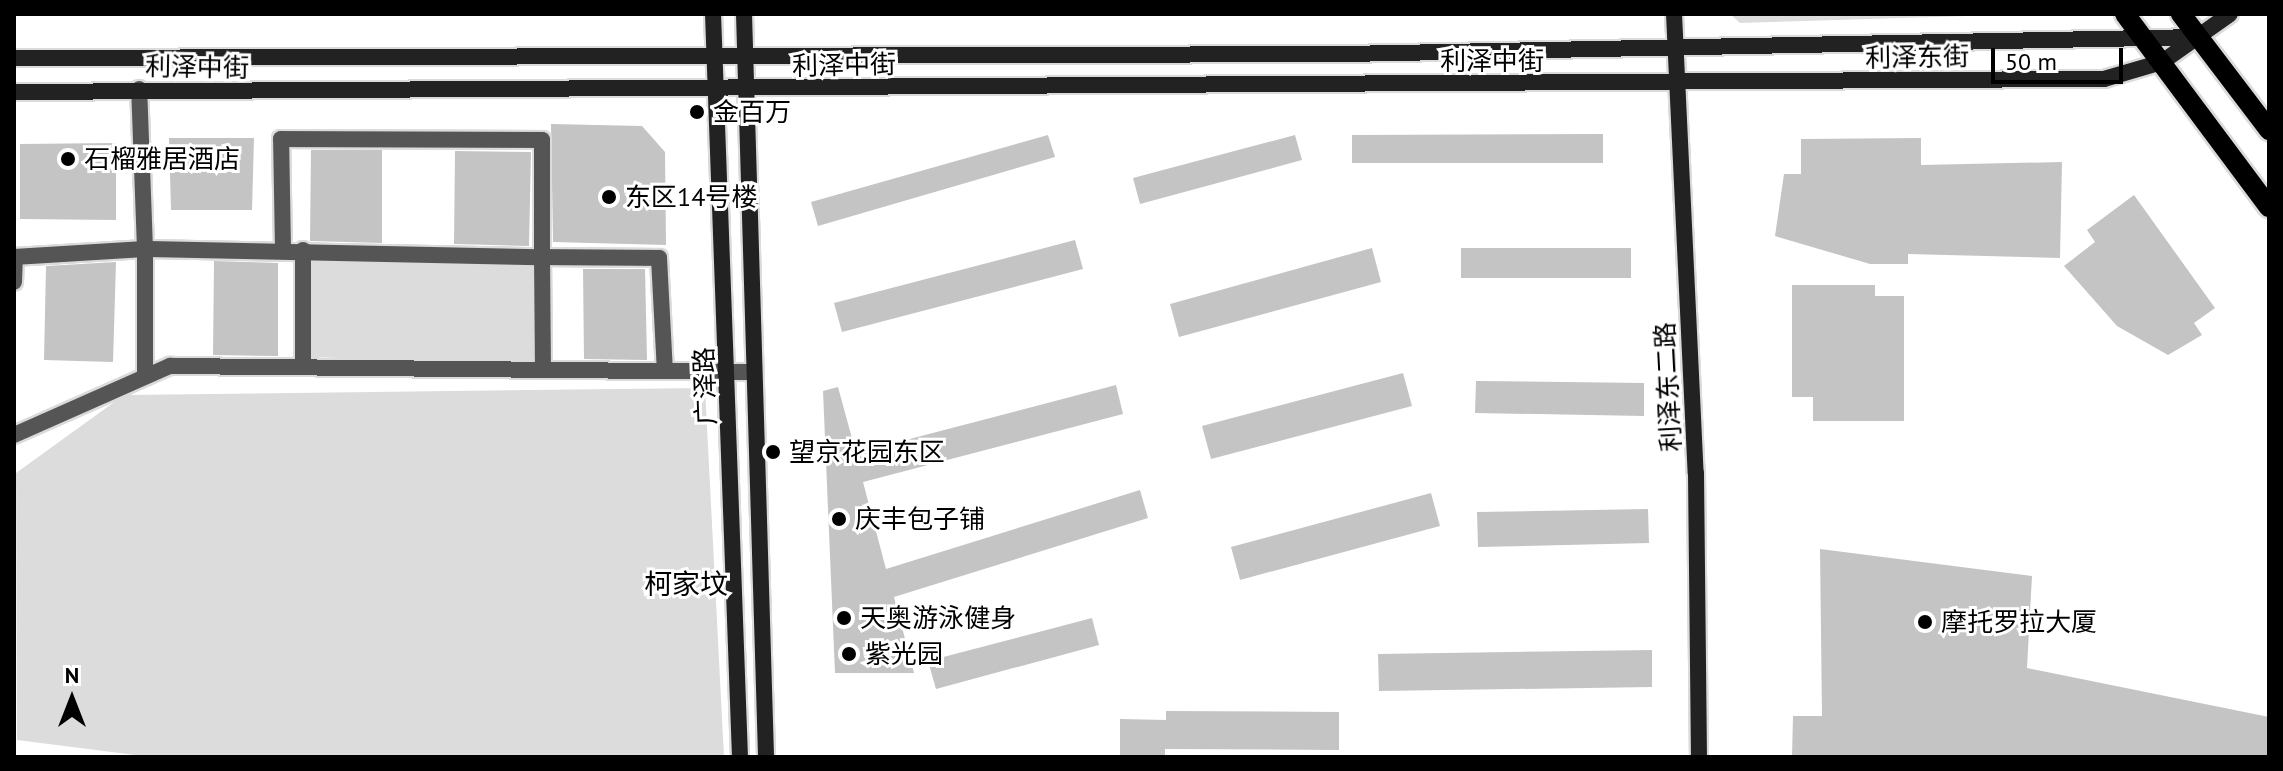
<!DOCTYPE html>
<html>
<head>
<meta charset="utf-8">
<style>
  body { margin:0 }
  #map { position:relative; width:2283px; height:771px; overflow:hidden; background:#fff; font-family:"PT Sans","Noto Sans SC",sans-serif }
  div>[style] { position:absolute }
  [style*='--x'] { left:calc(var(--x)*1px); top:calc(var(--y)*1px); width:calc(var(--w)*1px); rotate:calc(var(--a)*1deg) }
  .green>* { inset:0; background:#dcdcdc }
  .building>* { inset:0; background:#c4c4c4 }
  .roads { filter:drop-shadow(2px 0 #dbdbdb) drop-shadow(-2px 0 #dbdbdb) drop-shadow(0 2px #dbdbdb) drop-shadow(0 -2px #dbdbdb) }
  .street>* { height:16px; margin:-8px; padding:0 8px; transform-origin:8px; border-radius:8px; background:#555 }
  .secondary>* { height:16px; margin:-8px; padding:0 8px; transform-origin:8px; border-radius:8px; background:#222 }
  .primary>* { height:20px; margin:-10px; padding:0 10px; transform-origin:10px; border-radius:10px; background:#000 }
  .dots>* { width:22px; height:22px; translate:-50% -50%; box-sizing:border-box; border:4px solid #fff; border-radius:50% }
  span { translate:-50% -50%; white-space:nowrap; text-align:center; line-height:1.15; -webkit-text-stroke:6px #fff; paint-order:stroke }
  .street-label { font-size:26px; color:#000 }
  .poi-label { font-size:26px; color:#000 }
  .left { translate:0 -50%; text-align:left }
  .neighbourhood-label { font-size:28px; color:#000 }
  .frame { position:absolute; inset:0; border:16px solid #000; pointer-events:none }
  .north { position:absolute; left:32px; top:659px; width:80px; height:80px; -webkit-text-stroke:6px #fff; paint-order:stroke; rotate:0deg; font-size:22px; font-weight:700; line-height:32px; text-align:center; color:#000 }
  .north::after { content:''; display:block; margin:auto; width:28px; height:36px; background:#000; clip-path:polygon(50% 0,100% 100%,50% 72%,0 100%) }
  .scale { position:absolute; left:1991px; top:48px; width:132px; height:36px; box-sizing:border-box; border:4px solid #000; border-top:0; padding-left:10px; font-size:24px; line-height:28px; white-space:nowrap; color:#000; -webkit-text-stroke:6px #fff; paint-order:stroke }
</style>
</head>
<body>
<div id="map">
  <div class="green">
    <i style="clip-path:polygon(1730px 14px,2037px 14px,1740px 23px)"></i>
    <i style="clip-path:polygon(305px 259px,539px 259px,540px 364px,305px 357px)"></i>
    <i style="clip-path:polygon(705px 388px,724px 757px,151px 757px,17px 740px,16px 473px,124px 395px)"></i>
  </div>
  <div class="building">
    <i style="clip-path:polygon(551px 124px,642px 126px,665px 152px,666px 245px,553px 242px)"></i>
    <i style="clip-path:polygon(1603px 134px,1603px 163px,1352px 163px,1352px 135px)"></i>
    <i style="clip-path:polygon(1048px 135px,1055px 157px,818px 226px,811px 202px)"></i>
    <i style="clip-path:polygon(1295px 135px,1302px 160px,1140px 204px,1133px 178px)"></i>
    <i style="clip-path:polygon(169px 138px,254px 138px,252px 210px,171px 210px)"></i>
    <i style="clip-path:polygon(1921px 138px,1921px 165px,2062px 162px,2060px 258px,1908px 254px,1908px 264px,1870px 264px,1775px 236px,1784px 174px,1801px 174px,1801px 139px)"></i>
    <i style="clip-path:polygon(116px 143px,116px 220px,20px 219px,20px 144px)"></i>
    <i style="clip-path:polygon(311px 150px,382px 150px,382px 243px,310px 241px)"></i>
    <i style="clip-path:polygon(455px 151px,531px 152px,529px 246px,454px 244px)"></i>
    <i style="clip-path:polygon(2134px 195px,2215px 308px,2194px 323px,2202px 335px,2168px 355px,2117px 326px,2064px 266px,2095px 242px,2087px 230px)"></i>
    <i style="clip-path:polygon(1075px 240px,1083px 269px,842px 332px,834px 303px)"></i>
    <i style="clip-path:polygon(1372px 248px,1381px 282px,1179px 337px,1170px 304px)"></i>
    <i style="clip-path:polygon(1461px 248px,1631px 248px,1631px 278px,1461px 278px)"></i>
    <i style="clip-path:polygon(214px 261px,278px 263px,278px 356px,213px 355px)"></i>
    <i style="clip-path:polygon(116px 262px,113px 362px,44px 360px,46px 266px)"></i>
    <i style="clip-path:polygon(583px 269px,645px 269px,647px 360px,584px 359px)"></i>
    <i style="clip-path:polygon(1792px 285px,1875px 285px,1875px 296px,1904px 296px,1904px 421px,1813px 421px,1813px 397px,1792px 397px)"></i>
    <i style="clip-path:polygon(1403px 373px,1412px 406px,1211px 459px,1202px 426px)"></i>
    <i style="clip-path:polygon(1476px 381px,1644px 383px,1644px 416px,1475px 413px)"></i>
    <i style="clip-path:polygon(1116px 385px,1123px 414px,863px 482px,886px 569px,1140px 490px,1148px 518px,894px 597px,914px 673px,835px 673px,823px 391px,838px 387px,856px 453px)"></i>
    <i style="clip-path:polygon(1431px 493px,1440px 526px,1240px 580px,1231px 547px)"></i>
    <i style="clip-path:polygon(1648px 509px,1649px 543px,1478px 547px,1477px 512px)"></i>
    <i style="clip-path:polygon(1820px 549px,2032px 576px,2027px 668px,2269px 717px,2269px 757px,1792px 757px,1793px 716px,1822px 716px)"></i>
    <i style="clip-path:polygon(1092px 618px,1099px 645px,936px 689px,928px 661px)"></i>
    <i style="clip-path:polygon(1652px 650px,1652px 687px,1379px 691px,1378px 654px)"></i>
    <i style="clip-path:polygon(1166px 711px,1339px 712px,1339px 750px,1165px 749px,1165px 757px,1120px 757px,1120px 719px,1166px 720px)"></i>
  </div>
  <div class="roads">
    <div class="street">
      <i style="--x:283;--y:249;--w:110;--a:-91"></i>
      <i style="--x:281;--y:139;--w:261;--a:0.2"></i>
      <i style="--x:542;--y:140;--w:117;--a:90"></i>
      <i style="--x:542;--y:257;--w:117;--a:0.5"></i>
      <i style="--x:659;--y:258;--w:113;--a:87"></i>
      <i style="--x:14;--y:257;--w:131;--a:-3.5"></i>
      <i style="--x:145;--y:249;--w:160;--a:-92.1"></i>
      <i style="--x:14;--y:282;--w:25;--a:-88"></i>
      <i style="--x:303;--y:363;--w:113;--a:-90"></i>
      <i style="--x:145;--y:373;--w:124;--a:-90"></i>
      <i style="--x:145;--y:249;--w:397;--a:1.2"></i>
      <i style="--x:542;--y:257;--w:111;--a:89.5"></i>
      <i style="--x:14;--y:435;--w:171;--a:-23.9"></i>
      <i style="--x:170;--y:366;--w:583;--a:0.59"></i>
    </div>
    <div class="secondary">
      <i style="--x:713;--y:14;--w:743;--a:87.92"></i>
      <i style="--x:744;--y:14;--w:743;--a:88.3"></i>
      <i style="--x:1674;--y:14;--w:460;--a:87.3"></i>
      <i style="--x:1696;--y:473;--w:284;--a:89.4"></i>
      <i style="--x:14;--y:58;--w:1331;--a:-0.17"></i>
      <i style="--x:1345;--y:54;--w:853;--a:-1.14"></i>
      <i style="--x:14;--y:92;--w:2090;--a:-0.36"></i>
      <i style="--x:2104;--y:79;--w:60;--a:-16.3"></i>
      <i style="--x:2162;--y:62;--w:83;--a:-35.2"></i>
    </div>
    <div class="primary">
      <i style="--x:2125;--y:14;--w:241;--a:53.3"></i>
      <i style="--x:2181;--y:14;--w:146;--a:52.8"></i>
    </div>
  </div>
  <div class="dots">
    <i style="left:697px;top:112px;background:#000"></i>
    <i style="left:68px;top:159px;background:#000"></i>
    <i style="left:609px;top:197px;background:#000"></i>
    <i style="left:773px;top:452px;background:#000"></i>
    <i style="left:839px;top:519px;background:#000"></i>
    <i style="left:844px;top:618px;background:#000"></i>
    <i style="left:1925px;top:622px;background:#000"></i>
    <i style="left:849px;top:654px;background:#000"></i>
  </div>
  <div class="street-label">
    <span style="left:1917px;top:57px;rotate:-1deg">利泽东街</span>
    <span style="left:1492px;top:61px">利泽中街</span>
    <span style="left:844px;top:65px;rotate:-1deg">利泽中街</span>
    <span style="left:197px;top:67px;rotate:1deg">利泽中街</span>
    <span style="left:705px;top:386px;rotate:-92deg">广泽路</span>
    <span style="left:1668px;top:387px;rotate:-93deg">利泽东二路</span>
  </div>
  <div class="poi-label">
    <span class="left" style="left:713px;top:112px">金百万</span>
    <span class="left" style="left:84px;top:159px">石榴雅居酒店</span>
    <span class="left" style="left:625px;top:197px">东区14号楼</span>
    <span class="left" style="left:789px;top:452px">望京花园东区</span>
    <span class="left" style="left:855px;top:519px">庆丰包子铺</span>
    <span class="left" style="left:860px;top:618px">天奥游泳健身</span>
    <span class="left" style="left:1941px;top:622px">摩托罗拉大厦</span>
    <span class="left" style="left:865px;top:654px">紫光园</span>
  </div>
  <div class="neighbourhood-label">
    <span style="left:686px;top:584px">柯家坟</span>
  </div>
  <div class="frame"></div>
  <div class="north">N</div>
  <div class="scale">50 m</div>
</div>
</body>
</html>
